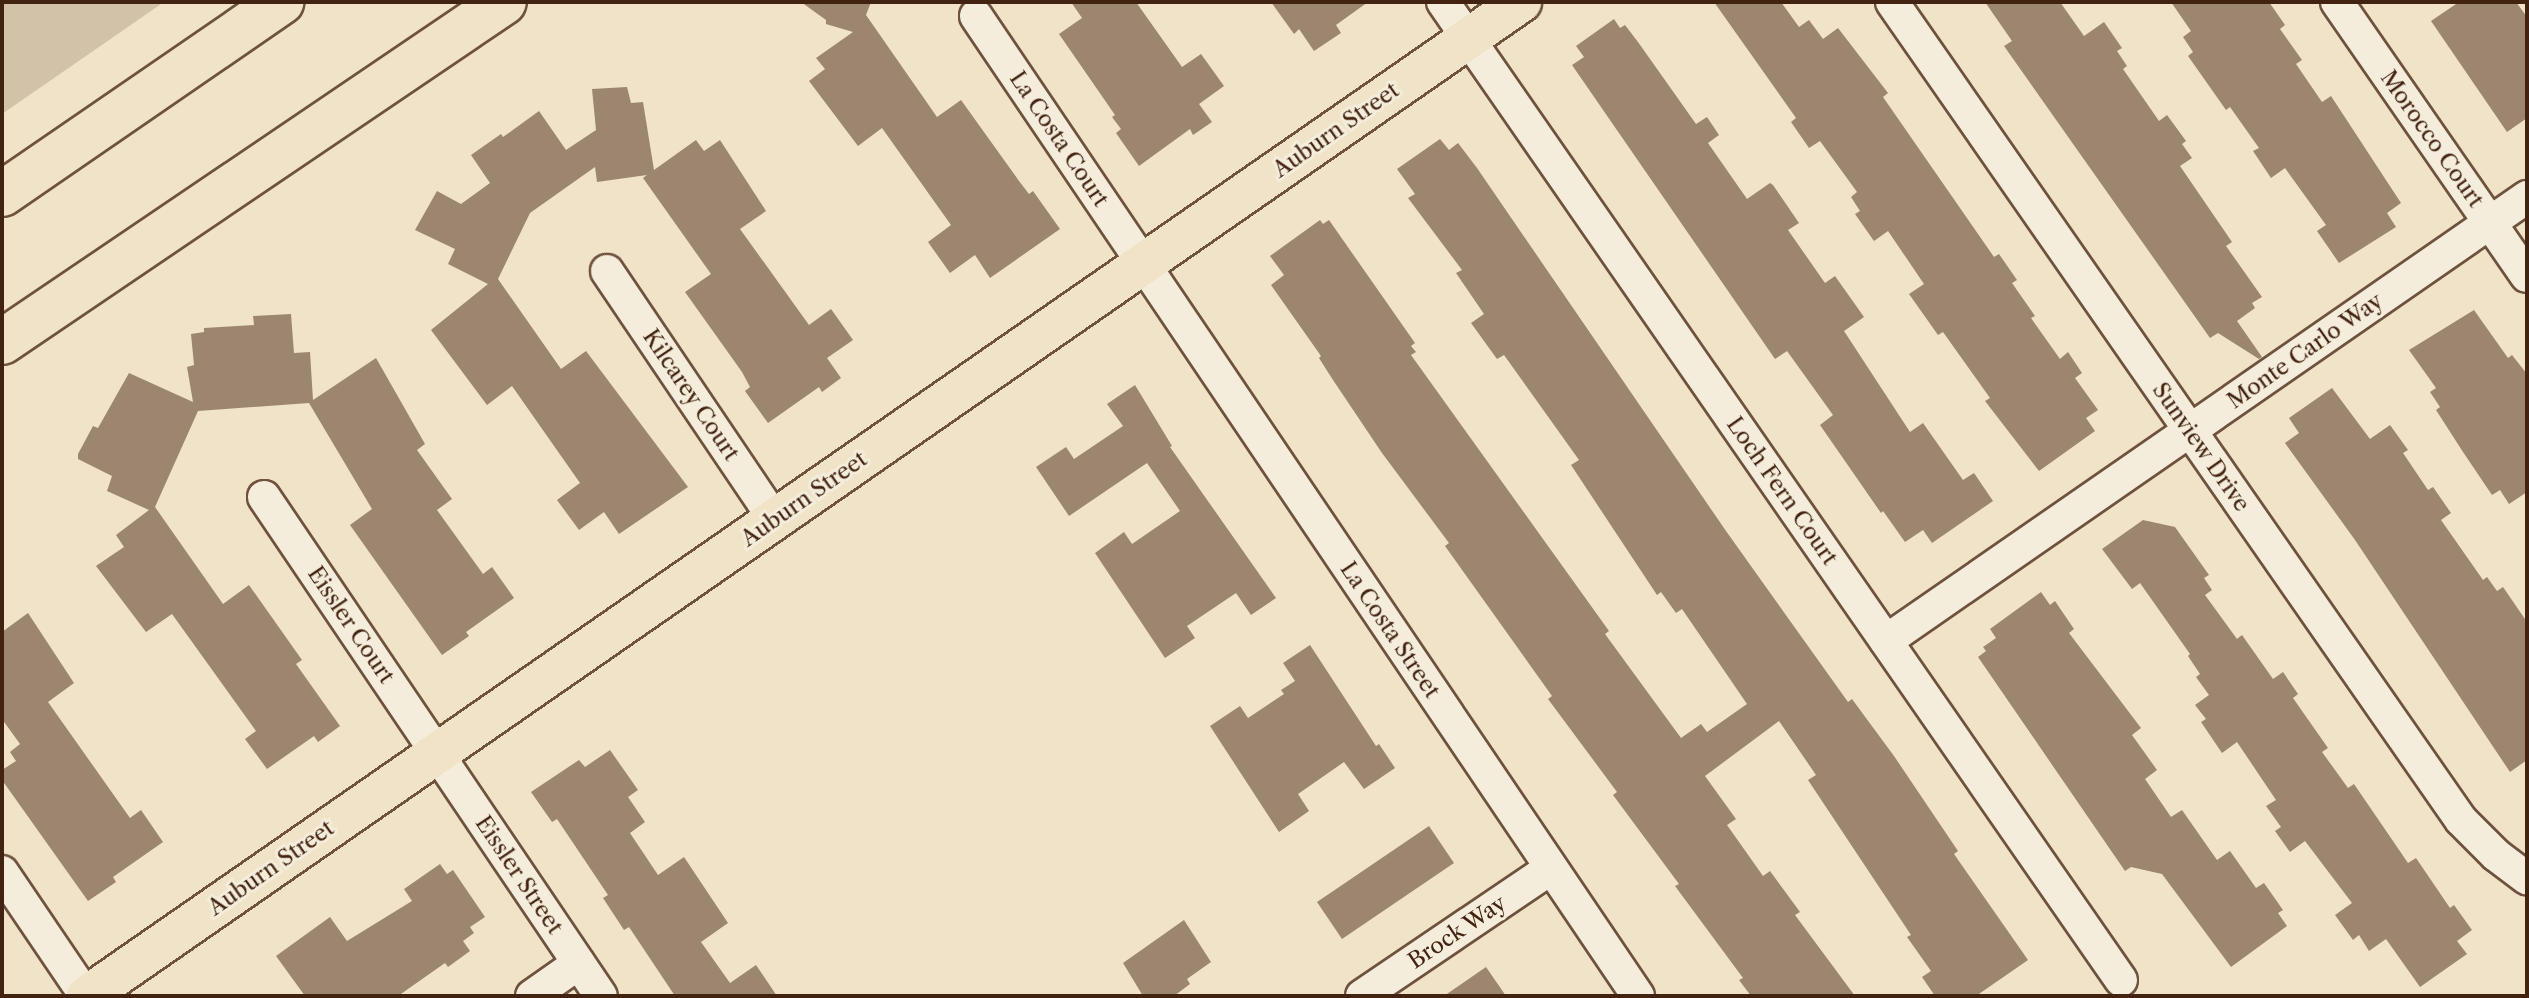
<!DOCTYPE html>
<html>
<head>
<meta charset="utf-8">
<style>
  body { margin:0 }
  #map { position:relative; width:2529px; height:998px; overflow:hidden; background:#f0e3c7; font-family:"Libre Caslon Text",serif }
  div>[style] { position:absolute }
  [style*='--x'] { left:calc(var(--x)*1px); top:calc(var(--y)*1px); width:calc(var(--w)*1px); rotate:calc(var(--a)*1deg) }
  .green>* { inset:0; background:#d2c2a8 }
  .building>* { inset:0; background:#9c866f }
  .roads { filter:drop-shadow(2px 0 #6e523e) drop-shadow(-2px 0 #6e523e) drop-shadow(0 2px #6e523e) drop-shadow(0 -2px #6e523e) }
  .minor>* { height:32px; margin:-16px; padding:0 16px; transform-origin:16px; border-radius:16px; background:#f5eddb }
  .major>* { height:40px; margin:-20px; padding:0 20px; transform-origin:20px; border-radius:20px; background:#f0e3c7 }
  .highway>* { height:44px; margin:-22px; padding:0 22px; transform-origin:22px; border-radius:22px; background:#f0e3c7 }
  span { translate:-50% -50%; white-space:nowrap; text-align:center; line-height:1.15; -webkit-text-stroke:6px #f5eddb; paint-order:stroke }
  .street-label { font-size:22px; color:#422210 }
  .frame { position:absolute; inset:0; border:4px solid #422210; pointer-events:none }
</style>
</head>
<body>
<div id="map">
  <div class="green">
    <i style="clip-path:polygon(2px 2px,164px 2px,2px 114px)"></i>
  </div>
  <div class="building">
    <i style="clip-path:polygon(801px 2px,871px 2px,866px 15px,937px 117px,961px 100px,1019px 181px,1029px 194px,1033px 191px,1060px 229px,990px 278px,975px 255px,950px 273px,928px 242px,951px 225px,882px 128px,858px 146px,809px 81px,825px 69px,816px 58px,853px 32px,826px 24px,826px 20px)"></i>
    <i style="clip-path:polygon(1071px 2px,1136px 2px,1182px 67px,1201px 54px,1224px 86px,1199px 104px,1212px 122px,1193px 135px,1190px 129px,1139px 166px,1116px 133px,1121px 129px,1112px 117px,1115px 115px,1059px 34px,1082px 18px)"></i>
    <i style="clip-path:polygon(1271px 2px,1368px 2px,1336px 25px,1341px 33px,1314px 51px,1299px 29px,1294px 34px)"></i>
    <i style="clip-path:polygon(1714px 2px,1781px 2px,1799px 27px,1809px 20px,1823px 39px,1838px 28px,1888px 93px,1883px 97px,1994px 257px,1999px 254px,2017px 280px,2012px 283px,2035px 316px,2031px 318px,2060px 359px,2068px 352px,2082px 373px,2075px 378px,2098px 410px,2086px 418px,2095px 431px,2039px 471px,1985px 401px,1990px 398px,1943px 332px,1938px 335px,1909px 294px,1924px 284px,1888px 231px,1874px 241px,1855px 214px,1860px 211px,1851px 197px,1857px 192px,1820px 141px,1809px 148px,1791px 122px,1796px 118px)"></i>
    <i style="clip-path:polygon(1985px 2px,2060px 2px,2084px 36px,2104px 22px,2122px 48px,2117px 51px,2127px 66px,2123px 69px,2159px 121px,2167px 115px,2186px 141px,2182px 144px,2192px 158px,2180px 166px,2232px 242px,2226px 246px,2262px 297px,2252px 303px,2255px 308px,2237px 321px,2262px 357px,2259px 359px,2218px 333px,2210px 338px,2004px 46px,2012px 41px)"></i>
    <i style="clip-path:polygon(2171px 2px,2269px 2px,2285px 25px,2280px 29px,2302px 60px,2296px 64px,2322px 102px,2331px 96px,2401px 203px,2387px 213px,2396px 227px,2339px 263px,2317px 231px,2326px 225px,2285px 168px,2271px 178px,2253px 151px,2259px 148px,2230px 107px,2226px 110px,2188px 56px,2193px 52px,2183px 37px,2191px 31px)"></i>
    <i style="clip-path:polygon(2459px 2px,2516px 2px,2527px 17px,2527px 118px,2507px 132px,2431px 21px)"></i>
    <i style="clip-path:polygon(1614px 19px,1620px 28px,1625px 25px,1638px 42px,1696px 124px,1707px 117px,1719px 135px,1708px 143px,1747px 199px,1770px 183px,1773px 185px,1799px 223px,1788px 230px,1825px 283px,1835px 276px,1864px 317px,1844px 331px,1910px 432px,1923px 423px,1963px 480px,1974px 473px,1993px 501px,1932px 543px,1923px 530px,1905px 542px,1883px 511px,1881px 513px,1820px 425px,1833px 415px,1787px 351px,1775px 359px,1572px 65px,1584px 57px,1576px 46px)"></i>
    <i style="clip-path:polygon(627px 87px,631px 103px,643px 102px,654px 170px,696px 140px,704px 151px,720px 140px,766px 211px,740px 229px,809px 325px,831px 309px,853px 340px,827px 358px,841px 378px,822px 392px,819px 387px,768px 423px,745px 391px,750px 387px,742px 372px,685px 292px,711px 274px,643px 178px,647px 175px,597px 182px,595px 167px,530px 213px,498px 279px,561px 369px,586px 351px,688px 487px,619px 534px,604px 512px,579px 530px,557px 500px,580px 483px,512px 386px,487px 405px,431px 330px,488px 284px,448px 264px,455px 249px,415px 230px,437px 191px,461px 204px,490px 183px,471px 155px,501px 134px,503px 137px,539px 111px,566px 150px,596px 130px,592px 89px)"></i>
    <i style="clip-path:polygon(1440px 139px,1449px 150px,1458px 143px,1477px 168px,1726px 531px,1848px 702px,1852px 699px,1894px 756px,1958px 851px,1954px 854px,2028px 960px,1976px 996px,1935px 996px,1922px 977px,1931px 971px,1907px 937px,1911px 935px,1808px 780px,1816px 775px,1779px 721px,1705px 776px,1736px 819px,1727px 825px,1763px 876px,1770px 871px,1800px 912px,1795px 915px,1855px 996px,1751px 996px,1739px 980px,1743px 978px,1675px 886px,1679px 884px,1613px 795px,1617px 792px,1548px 699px,1552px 696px,1445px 546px,1449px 543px,1382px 453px,1333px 380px,1319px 358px,1321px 356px,1271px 285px,1284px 275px,1270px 256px,1320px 220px,1323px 224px,1329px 220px,1415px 343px,1411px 346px,1416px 352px,1411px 355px,1609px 631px,1605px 634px,1681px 738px,1701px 724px,1707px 732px,1747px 704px,1682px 609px,1676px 613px,1661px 592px,1657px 595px,1571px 465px,1579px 460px,1504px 355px,1497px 359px,1471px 323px,1484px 314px,1456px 273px,1462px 270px,1408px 198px,1415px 194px,1397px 169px)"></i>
    <i style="clip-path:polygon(2474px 310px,2508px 358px,2512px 355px,2527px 374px,2527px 492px,2509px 504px,2500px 490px,2492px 495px,2463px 452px,2436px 410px,2440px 407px,2430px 392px,2436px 388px,2409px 350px)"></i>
    <i style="clip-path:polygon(291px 314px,294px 353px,310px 352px,313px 400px,376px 358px,425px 444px,417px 450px,452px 499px,437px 510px,483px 574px,492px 567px,514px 598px,466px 632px,469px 636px,442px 655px,350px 525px,372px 509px,309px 403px,198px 411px,155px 507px,223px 604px,249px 585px,302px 660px,296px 664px,340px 726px,318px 742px,314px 736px,267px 769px,245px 739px,256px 731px,172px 614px,146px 632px,96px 566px,124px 547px,116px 535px,149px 510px,107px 491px,112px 476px,78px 459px,78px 454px,93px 426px,98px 428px,129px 373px,193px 402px,187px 367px,194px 365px,191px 334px,204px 332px,204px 328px,254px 325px,253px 316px)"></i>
    <i style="clip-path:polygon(1135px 385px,1172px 446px,1170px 447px,1276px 598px,1251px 615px,1236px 593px,1187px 626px,1195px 638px,1165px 658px,1095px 553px,1124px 532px,1132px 544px,1180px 511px,1147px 463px,1069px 516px,1036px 467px,1066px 447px,1074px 459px,1123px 426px,1107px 404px)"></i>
    <i style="clip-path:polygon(2332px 388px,2370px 439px,2390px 425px,2408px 450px,2403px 453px,2428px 490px,2433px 487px,2451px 513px,2441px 520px,2483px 580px,2487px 577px,2497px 591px,2503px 587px,2527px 622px,2527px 760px,2510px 772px,2355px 540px,2285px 443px,2299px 433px,2289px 418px)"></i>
    <i style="clip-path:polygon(2143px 520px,2175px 527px,2209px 575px,2204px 578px,2212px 590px,2205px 595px,2237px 639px,2242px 635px,2273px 679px,2283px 672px,2298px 694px,2293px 698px,2328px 748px,2322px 752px,2348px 788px,2354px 784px,2408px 863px,2416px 858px,2450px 908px,2454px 905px,2472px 930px,2457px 941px,2467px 954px,2420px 987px,2386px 939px,2369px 951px,2359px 935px,2353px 940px,2335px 915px,2352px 903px,2305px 841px,2290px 852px,2275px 831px,2281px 827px,2266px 806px,2276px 800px,2237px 742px,2222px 753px,2201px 722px,2206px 719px,2195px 705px,2209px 695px,2196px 677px,2200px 674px,2188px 656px,2190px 654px,2140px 583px,2132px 589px,2102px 549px)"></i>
    <i style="clip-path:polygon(2041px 592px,2050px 605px,2055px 601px,2074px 629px,2069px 633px,2141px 728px,2132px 735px,2157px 770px,2145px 779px,2171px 817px,2182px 810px,2217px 860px,2230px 851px,2256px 888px,2264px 883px,2283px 910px,2278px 913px,2287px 926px,2231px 967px,2162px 874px,2131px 867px,2125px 871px,1978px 657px,1986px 651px,1983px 647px,1996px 638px,1990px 629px)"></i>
    <i style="clip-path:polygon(28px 613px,74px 683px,48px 702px,130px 818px,141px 810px,163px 842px,113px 877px,116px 882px,88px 901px,2px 780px,2px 770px,16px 761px,10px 752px,20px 744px,2px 719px,2px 632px)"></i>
    <i style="clip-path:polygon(1310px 645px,1376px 746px,1379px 744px,1395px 768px,1364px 789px,1344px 762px,1298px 794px,1309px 811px,1279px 832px,1210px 726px,1240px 706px,1248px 718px,1284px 694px,1281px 690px,1295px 681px,1283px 663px)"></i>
    <i style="clip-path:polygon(610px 750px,638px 790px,628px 797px,645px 822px,630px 833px,658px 875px,684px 857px,728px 923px,701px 942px,730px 983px,756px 965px,777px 996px,675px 996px,629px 927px,624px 930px,603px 898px,608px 895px,557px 819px,552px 822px,531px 792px,579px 760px,585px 767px)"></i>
    <i style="clip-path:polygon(1429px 826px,1454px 863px,1342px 939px,1317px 902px)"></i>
    <i style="clip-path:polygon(440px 864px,447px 874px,453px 870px,485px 917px,470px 927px,474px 933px,463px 941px,470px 951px,448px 967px,445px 963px,398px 996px,305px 996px,276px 956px,330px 917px,347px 941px,412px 901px,404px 889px)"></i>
    <i style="clip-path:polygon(1184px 920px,1211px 962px,1187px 979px,1190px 984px,1174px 996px,1143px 996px,1123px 963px)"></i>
    <i style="clip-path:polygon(1486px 967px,1506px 996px,1444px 996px)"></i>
  </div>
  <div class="roads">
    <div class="minor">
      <i style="--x:1443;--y:2;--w:1190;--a:55.27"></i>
      <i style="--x:1892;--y:2;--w:996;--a:55.18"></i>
      <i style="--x:2461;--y:820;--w:49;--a:45"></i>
      <i style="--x:2496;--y:855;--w:39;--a:37"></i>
      <i style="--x:2337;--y:2;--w:333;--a:55.3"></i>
      <i style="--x:976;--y:16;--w:1183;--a:55.96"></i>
      <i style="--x:607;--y:271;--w:299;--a:56"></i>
      <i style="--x:264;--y:497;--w:602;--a:55.97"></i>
      <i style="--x:1886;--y:641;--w:780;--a:-34.71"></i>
      <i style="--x:2;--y:872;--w:150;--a:55.9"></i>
      <i style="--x:532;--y:996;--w:57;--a:-35.1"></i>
      <i style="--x:1362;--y:996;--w:228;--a:-34.1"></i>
    </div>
    <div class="major">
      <i style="--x:87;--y:996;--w:1745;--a:-34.73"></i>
    </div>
    <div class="highway">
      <i style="--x:2;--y:194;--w:339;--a:-34.5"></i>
      <i style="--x:2;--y:342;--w:606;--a:-34.11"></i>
    </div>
  </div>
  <div class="street-label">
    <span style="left:1336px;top:130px;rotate:-35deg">Auburn Street</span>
    <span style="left:1059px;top:139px;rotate:56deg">La Costa Court</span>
    <span style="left:2432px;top:139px;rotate:55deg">Morocco Court</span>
    <span style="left:2305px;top:351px;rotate:-35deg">Monte Carlo Way</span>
    <span style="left:691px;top:395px;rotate:56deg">Kilcarey Court</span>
    <span style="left:2201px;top:447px;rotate:55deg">Sunview Drive</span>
    <span style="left:1782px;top:491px;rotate:55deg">Loch Fern Court</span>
    <span style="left:804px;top:499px;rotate:-35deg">Auburn Street</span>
    <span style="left:351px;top:625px;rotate:56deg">Eissler Court</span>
    <span style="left:1390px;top:630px;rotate:56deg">La Costa Street</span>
    <span style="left:271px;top:868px;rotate:-35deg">Auburn Street</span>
    <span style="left:519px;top:875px;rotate:56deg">Eissler Street</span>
    <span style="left:1457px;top:932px;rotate:-34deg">Brock Way</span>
  </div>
  <div class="frame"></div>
</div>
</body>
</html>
